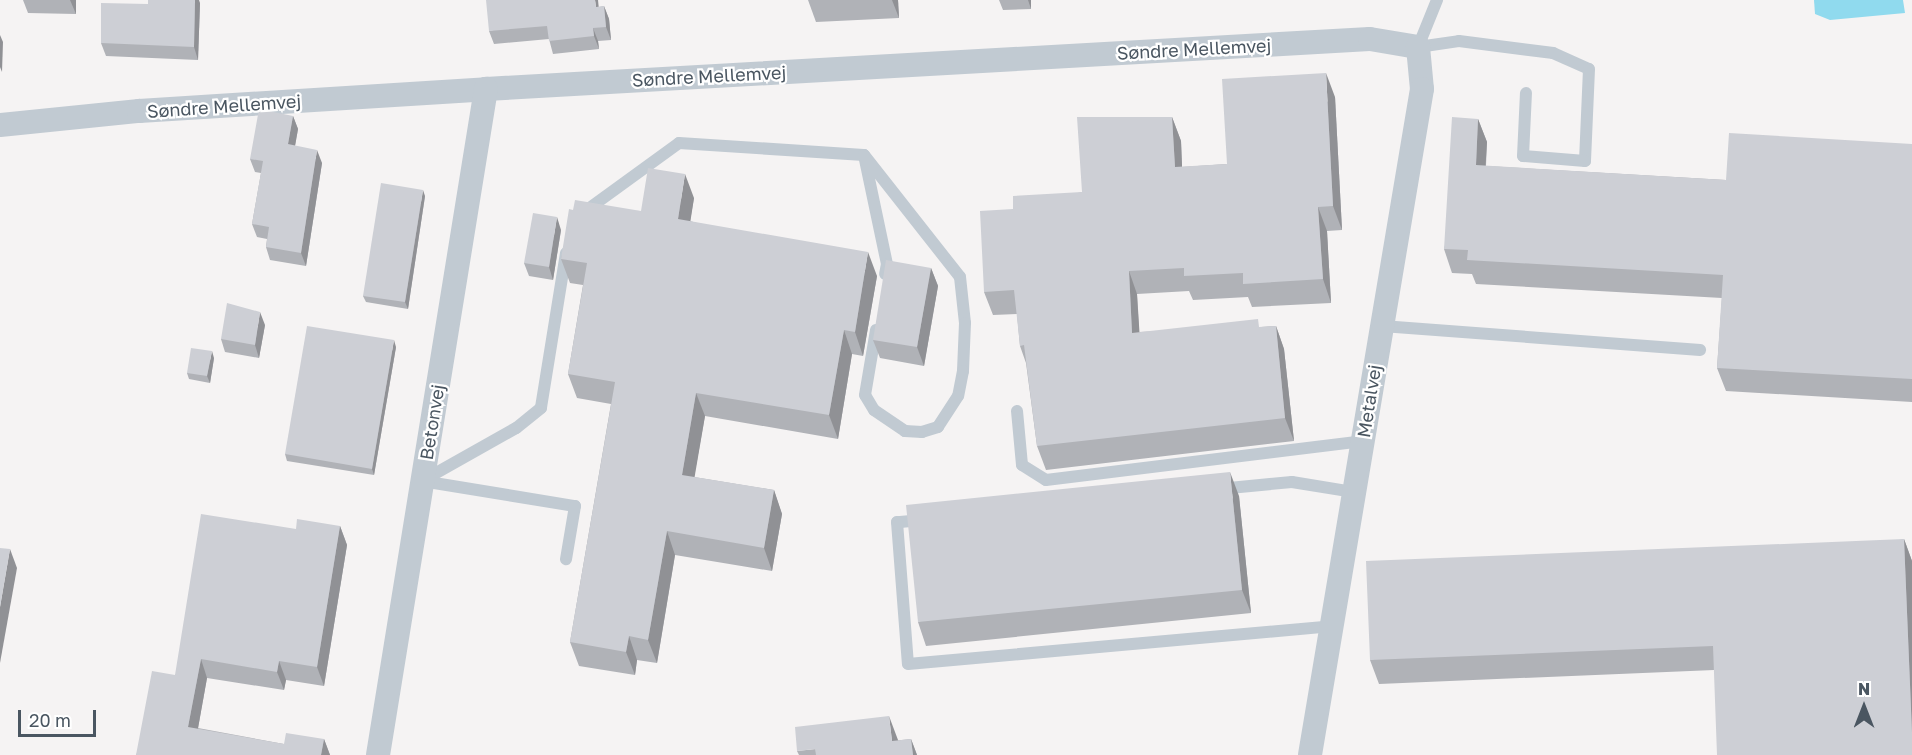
<!DOCTYPE html>
<html>
<head>
<meta charset="utf-8">
<style>
  body { margin:0 }
  #map { position:relative; width:1912px; height:755px; overflow:hidden; background:#f5f3f3; font-family:"Golos Text",sans-serif }
  div>[style] { position:absolute }
  [style*='--x'] { left:calc(var(--x)*1px); top:calc(var(--y)*1px); width:calc(var(--w)*1px); rotate:calc(var(--a)*1deg) }
  .water>* { inset:0; background:#90daee }
  .service>* { height:12px; margin:-6px; padding:0 6px; transform-origin:6px; border-radius:6px; background:#c1cad2 }
  .minor>* { height:24px; margin:-12px; padding:0 12px; transform-origin:12px; border-radius:12px; background:#c1cad2 }
  .wall>* { inset:0; background:#b0b2b7 }
  .shaded-wall>* { inset:0; background:#909195 }
  .building>* { inset:0; background:#cdcfd5 }
  span { translate:-50% -50%; white-space:nowrap; text-align:center; line-height:1.15; -webkit-text-stroke:4.5px #fff; paint-order:stroke }
  .street-label { font-size:18px; color:#4a5661 }
  .north { position:absolute; left:1834px; top:677px; width:60px; height:60px; -webkit-text-stroke:4px #fff; paint-order:stroke; rotate:0deg; font-size:16px; font-weight:700; line-height:24px; text-align:center; color:#4a5661 }
  .north::after { content:''; display:block; margin:auto; width:21px; height:27px; background:#4a5661; clip-path:polygon(50% 0,100% 100%,50% 72%,0 100%) }
  .scale { position:absolute; left:18px; top:710px; width:78px; height:27px; box-sizing:border-box; border:3px solid #4a5661; border-top:0; padding-left:8px; font-size:18px; line-height:21px; white-space:nowrap; color:#4a5661; -webkit-text-stroke:4px #fff; paint-order:stroke }
</style>
</head>
<body>
<div id="map">
  <div class="water">
    <i style="clip-path:polygon(1814px 0,1903px 0,1905px 13px,1830px 20px,1815px 14px)"></i>
  </div>
  <div class="service">
    <i style="--x:1418;--y:47;--w:41;--a:-8.3"></i>
    <i style="--x:1459;--y:41;--w:95;--a:7.3"></i>
    <i style="--x:1553;--y:53;--w:39;--a:24"></i>
    <i style="--x:1589;--y:69;--w:92;--a:92.5"></i>
    <i style="--x:1585;--y:161;--w:62;--a:-175.4"></i>
    <i style="--x:1523;--y:156;--w:63;--a:-87.3"></i>
    <i style="--x:1418;--y:47;--w:51;--a:-68"></i>
    <i style="--x:864;--y:155;--w:111;--a:78.1"></i>
    <i style="--x:887;--y:264;--w:10;--a:101"></i>
    <i style="--x:584;--y:212;--w:117;--a:-36"></i>
    <i style="--x:679;--y:143;--w:185;--a:3.7"></i>
    <i style="--x:864;--y:155;--w:155;--a:51.8"></i>
    <i style="--x:960;--y:277;--w:46;--a:83.8"></i>
    <i style="--x:965;--y:323;--w:48;--a:92.4"></i>
    <i style="--x:963;--y:371;--w:25;--a:101"></i>
    <i style="--x:958;--y:396;--w:37;--a:123"></i>
    <i style="--x:938;--y:427;--w:17;--a:163"></i>
    <i style="--x:922;--y:432;--w:17;--a:-177"></i>
    <i style="--x:905;--y:431;--w:37;--a:-146"></i>
    <i style="--x:874;--y:410;--w:17;--a:-121"></i>
    <i style="--x:865;--y:395;--w:66;--a:-80.4"></i>
    <i style="--x:566;--y:253;--w:157;--a:99.2"></i>
    <i style="--x:541;--y:408;--w:32;--a:141"></i>
    <i style="--x:516;--y:428;--w:108;--a:150.6"></i>
    <i style="--x:422;--y:481;--w:155;--a:9.3"></i>
    <i style="--x:575;--y:506;--w:54;--a:99.6"></i>
    <i style="--x:1382;--y:326;--w:319;--a:4.3"></i>
    <i style="--x:1017;--y:411;--w:54;--a:84.7"></i>
    <i style="--x:1022;--y:465;--w:28;--a:32"></i>
    <i style="--x:1046;--y:480;--w:319;--a:-7"></i>
    <i style="--x:1219;--y:489;--w:73;--a:-5.5"></i>
    <i style="--x:1292;--y:482;--w:63;--a:9.2"></i>
    <i style="--x:922;--y:520;--w:25;--a:175"></i>
    <i style="--x:897;--y:522;--w:142;--a:85.6"></i>
    <i style="--x:908;--y:664;--w:426;--a:-5.1"></i>
  </div>
  <div class="minor">
    <i style="--x:0;--y:125;--w:140;--a:-5.8"></i>
    <i style="--x:139;--y:111;--w:348;--a:-3.6"></i>
    <i style="--x:486;--y:89;--w:885;--a:-3.24"></i>
    <i style="--x:1370;--y:39;--w:49;--a:9.5"></i>
    <i style="--x:1418;--y:47;--w:42;--a:84.6"></i>
    <i style="--x:1422;--y:89;--w:675;--a:99.55"></i>
    <i style="--x:378;--y:755;--w:675;--a:-80.79"></i>
  </div>
  <div class="wall">
    <i style="clip-path:polygon(23px 0,76px 0,76px 14px,28px 13px)"></i>
    <i style="clip-path:polygon(808px 0,898px 0,899px 18px,816px 22px)"></i>
    <i style="clip-path:polygon(999px 0,1031px 0,1031px 9px,1003px 10px)"></i>
    <i style="clip-path:polygon(200px 3px,198px 60px,106px 56px,101px 43px,148px 4px)"></i>
    <i style="clip-path:polygon(604px 6px,609px 19px,611px 40px,598px 41px,599px 49px,553px 54px,549px 39px,494px 44px,489px 31px)"></i>
    <i style="clip-path:polygon(1335px 97px,1342px 230px,1327px 231px,1331px 303px,1252px 307px,1248px 297px,1193px 300px,1189px 291px,1137px 294px,1139px 332px,1261px 327px,1276px 326px,1284px 349px,1294px 441px,1046px 470px,1037px 446px,1026px 363px,1020px 346px,1017px 314px,993px 315px,984px 292px,1013px 209px,1082px 192px,1172px 117px,1181px 141px,1182px 167px,1227px 164px)"></i>
    <i style="clip-path:polygon(293px 116px,298px 129px,295px 146px,322px 163px,306px 266px,270px 260px,266px 247px,267px 239px,257px 237px,252px 224px,261px 173px,255px 172px,250px 159px)"></i>
    <i style="clip-path:polygon(1478px 119px,1487px 142px,1486px 166px,1726px 180px,1912px 144px,1912px 402px,1726px 391px,1717px 368px,1722px 298px,1476px 284px,1472px 274px,1452px 273px,1444px 249px)"></i>
    <i style="clip-path:polygon(425px 196px,408px 309px,366px 302px,363px 296px)"></i>
    <i style="clip-path:polygon(694px 198px,690px 221px,877px 276px,863px 356px,852px 354px,838px 439px,705px 416px,694px 477px,774px 490px,782px 514px,772px 571px,675px 555px,657px 663px,637px 660px,635px 675px,579px 666px,570px 642px,611px 404px,577px 398px,568px 374px,583px 285px,570px 283px,561px 259px,573px 210px,641px 211px)"></i>
    <i style="clip-path:polygon(561px 230px,553px 280px,529px 276px,524px 263px)"></i>
    <i style="clip-path:polygon(931px 268px,938px 286px,924px 366px,880px 358px,873px 340px)"></i>
    <i style="clip-path:polygon(265px 325px,259px 358px,225px 352px,221px 339px)"></i>
    <i style="clip-path:polygon(396px 347px,374px 475px,287px 461px,285px 454px)"></i>
    <i style="clip-path:polygon(214px 358px,210px 383px,189px 379px,187px 373px)"></i>
    <i style="clip-path:polygon(1239px 496px,1251px 613px,926px 646px,918px 622px)"></i>
    <i style="clip-path:polygon(340px 526px,347px 545px,324px 686px,286px 680px,284px 690px,207px 678px,198px 728px,284px 744px,324px 739px,330px 755px,136px 755px,175px 675px,296px 529px)"></i>
    <i style="clip-path:polygon(1904px 539px,1912px 561px,1912px 755px,1714px 670px,1379px 684px,1370px 660px)"></i>
    <i style="clip-path:polygon(911px 739px,917px 755px,799px 755px,797px 751px)"></i>
  </div>
  <div class="shaded-wall">
    <i style="clip-path:polygon(70px 0,76px 0,76px 14px)"></i>
    <i style="clip-path:polygon(195px 0,199px 0,200px 3px,198px 60px,194px 47px)"></i>
    <i style="clip-path:polygon(595px 0,598px 0,600px 20px,596px 7px)"></i>
    <i style="clip-path:polygon(892px 0,898px 0,899px 18px)"></i>
    <i style="clip-path:polygon(1028px 0,1031px 0,1031px 9px)"></i>
    <i style="clip-path:polygon(604px 6px,609px 19px,611px 40px,606px 27px)"></i>
    <i style="clip-path:polygon(593px 28px,598px 41px,599px 49px,594px 36px)"></i>
    <i style="clip-path:polygon(0 35px,3px 42px,2px 72px,0 67px)"></i>
    <i style="clip-path:polygon(1326px 73px,1335px 97px,1342px 230px,1333px 206px)"></i>
    <i style="clip-path:polygon(293px 116px,298px 129px,293px 157px,288px 144px)"></i>
    <i style="clip-path:polygon(1172px 117px,1181px 141px,1183px 190px,1175px 167px)"></i>
    <i style="clip-path:polygon(1478px 119px,1487px 142px,1484px 189px,1476px 165px)"></i>
    <i style="clip-path:polygon(317px 150px,322px 163px,306px 266px,301px 253px)"></i>
    <i style="clip-path:polygon(685px 174px,694px 198px,687px 243px,678px 219px)"></i>
    <i style="clip-path:polygon(423px 190px,425px 196px,408px 309px,405px 302px)"></i>
    <i style="clip-path:polygon(1318px 207px,1327px 231px,1331px 303px,1323px 279px)"></i>
    <i style="clip-path:polygon(557px 217px,561px 230px,553px 280px,549px 267px)"></i>
    <i style="clip-path:polygon(868px 252px,877px 276px,863px 356px,855px 332px)"></i>
    <i style="clip-path:polygon(931px 268px,938px 286px,924px 366px,917px 347px)"></i>
    <i style="clip-path:polygon(1129px 271px,1137px 294px,1141px 356px,1132px 333px)"></i>
    <i style="clip-path:polygon(260px 312px,265px 325px,259px 358px,255px 345px)"></i>
    <i style="clip-path:polygon(1276px 326px,1284px 349px,1294px 441px,1285px 418px)"></i>
    <i style="clip-path:polygon(844px 330px,852px 354px,838px 439px,829px 415px)"></i>
    <i style="clip-path:polygon(394px 340px,396px 347px,374px 475px,372px 469px)"></i>
    <i style="clip-path:polygon(212px 351px,214px 358px,210px 383px,207px 376px)"></i>
    <i style="clip-path:polygon(696px 393px,705px 416px,691px 498px,682px 475px)"></i>
    <i style="clip-path:polygon(1230px 472px,1239px 496px,1251px 613px,1242px 590px)"></i>
    <i style="clip-path:polygon(774px 490px,782px 514px,772px 571px,764px 548px)"></i>
    <i style="clip-path:polygon(340px 526px,347px 545px,324px 686px,317px 667px)"></i>
    <i style="clip-path:polygon(667px 531px,675px 555px,657px 663px,648px 640px)"></i>
    <i style="clip-path:polygon(1904px 539px,1912px 561px,1912px 733px)"></i>
    <i style="clip-path:polygon(10px 549px,17px 568px,0 663px,0 607px)"></i>
    <i style="clip-path:polygon(629px 636px,637px 660px,635px 675px,626px 652px)"></i>
    <i style="clip-path:polygon(201px 659px,207px 678px,195px 745px,188px 727px)"></i>
    <i style="clip-path:polygon(279px 661px,286px 680px,284px 690px,277px 672px)"></i>
    <i style="clip-path:polygon(889px 716px,898px 740px,900px 755px,892px 741px)"></i>
    <i style="clip-path:polygon(324px 739px,330px 755px,321px 755px)"></i>
    <i style="clip-path:polygon(911px 739px,917px 755px,913px 755px)"></i>
  </div>
  <div class="building">
    <i style="clip-path:polygon(148px 0,195px 0,194px 47px,101px 43px,101px 3px,148px 4px)"></i>
    <i style="clip-path:polygon(486px 0,595px 0,596px 7px,604px 6px,606px 27px,593px 28px,594px 36px,549px 41px,547px 26px,489px 31px)"></i>
    <i style="clip-path:polygon(1326px 73px,1333px 206px,1318px 207px,1323px 279px,1243px 284px,1243px 273px,1184px 276px,1184px 268px,1129px 271px,1132px 333px,1258px 319px,1259px 327px,1276px 326px,1285px 418px,1037px 446px,1024px 345px,1020px 346px,1014px 290px,984px 292px,980px 211px,1013px 209px,1013px 196px,1082px 192px,1077px 117px,1172px 117px,1175px 167px,1227px 164px,1222px 79px)"></i>
    <i style="clip-path:polygon(259px 109px,293px 116px,288px 144px,317px 150px,301px 253px,266px 247px,269px 227px,252px 224px,263px 161px,250px 159px)"></i>
    <i style="clip-path:polygon(1452px 117px,1478px 119px,1476px 165px,1726px 180px,1729px 133px,1912px 144px,1912px 379px,1717px 368px,1723px 275px,1467px 260px,1468px 250px,1444px 249px)"></i>
    <i style="clip-path:polygon(648px 168px,685px 174px,678px 219px,868px 252px,855px 332px,844px 330px,829px 415px,696px 393px,682px 475px,774px 490px,764px 548px,667px 531px,648px 640px,629px 636px,626px 652px,570px 642px,615px 382px,568px 374px,587px 263px,561px 259px,569px 209px,573px 210px,575px 200px,641px 211px)"></i>
    <i style="clip-path:polygon(381px 183px,423px 190px,405px 302px,363px 296px)"></i>
    <i style="clip-path:polygon(533px 213px,557px 217px,549px 267px,524px 263px)"></i>
    <i style="clip-path:polygon(886px 260px,931px 268px,917px 347px,873px 340px)"></i>
    <i style="clip-path:polygon(227px 303px,260px 312px,255px 345px,221px 339px)"></i>
    <i style="clip-path:polygon(307px 326px,394px 340px,372px 469px,285px 454px)"></i>
    <i style="clip-path:polygon(191px 348px,212px 351px,207px 376px,187px 373px)"></i>
    <i style="clip-path:polygon(1230px 472px,1242px 590px,918px 622px,906px 505px)"></i>
    <i style="clip-path:polygon(201px 514px,296px 529px,297px 519px,340px 526px,317px 667px,279px 661px,277px 672px,201px 659px,188px 727px,284px 744px,286px 733px,324px 739px,321px 755px,136px 755px,152px 671px,175px 675px)"></i>
    <i style="clip-path:polygon(1904px 539px,1912px 733px,1912px 755px,1717px 755px,1713px 646px,1370px 660px,1366px 561px)"></i>
    <i style="clip-path:polygon(0 548px,10px 549px,0 607px)"></i>
    <i style="clip-path:polygon(889px 716px,892px 741px,911px 739px,913px 755px,816px 755px,815px 749px,797px 751px,795px 727px)"></i>
  </div>
  <div class="street-label">
    <span style="left:1194px;top:49px;rotate:-3deg">Søndre Mellemvej</span>
    <span style="left:709px;top:76px;rotate:-3deg">Søndre Mellemvej</span>
    <span style="left:224px;top:106px;rotate:-4deg">Søndre Mellemvej</span>
    <span style="left:1369px;top:401px;rotate:-81deg">Metalvej</span>
    <span style="left:432px;top:422px;rotate:-81deg">Betonvej</span>
  </div>
  <div class="north">N</div>
  <div class="scale">20 m</div>
</div>
</body>
</html>
